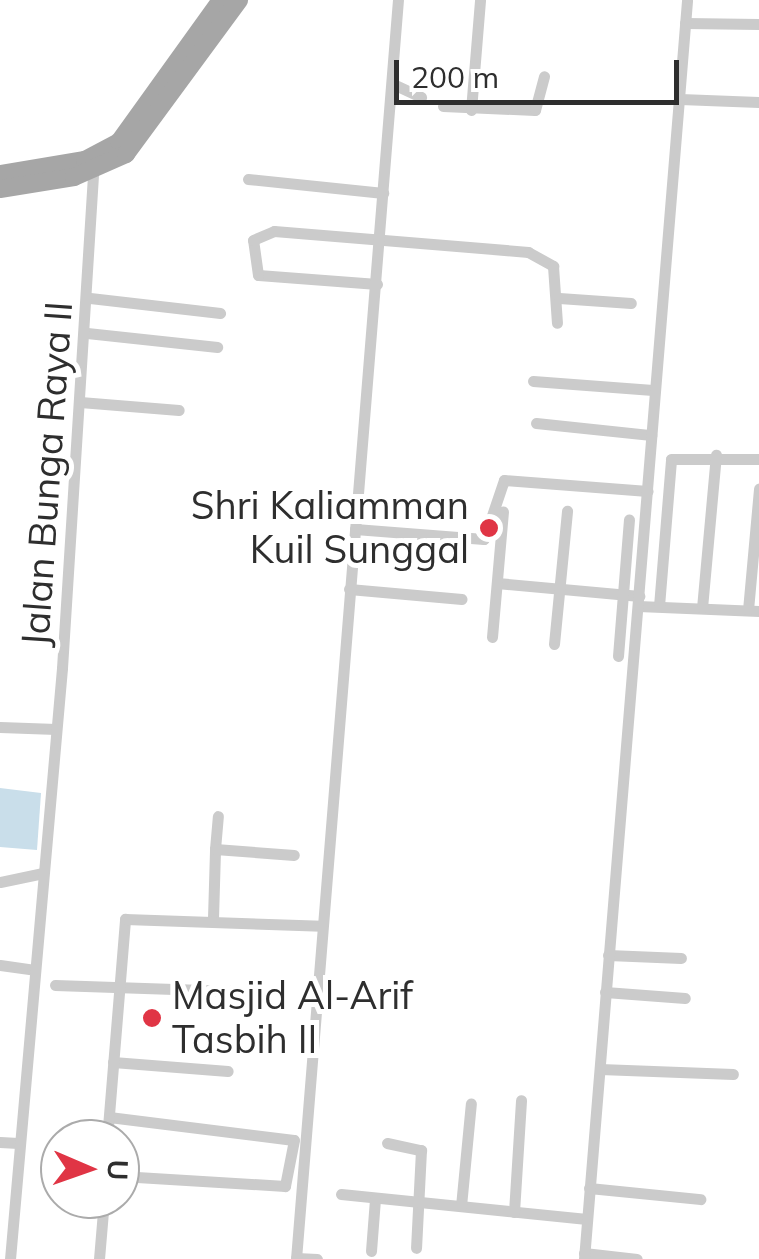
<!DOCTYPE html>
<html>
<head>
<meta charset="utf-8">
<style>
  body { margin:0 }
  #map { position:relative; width:759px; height:1259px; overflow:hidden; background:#fff; font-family:Mulish,sans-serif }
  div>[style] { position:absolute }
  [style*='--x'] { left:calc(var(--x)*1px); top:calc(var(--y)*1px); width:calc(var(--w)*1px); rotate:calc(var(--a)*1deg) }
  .water>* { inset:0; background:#c9deea }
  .street>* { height:11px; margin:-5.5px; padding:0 5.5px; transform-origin:5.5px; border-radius:5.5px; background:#cbcbcb }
  .primary>* { height:18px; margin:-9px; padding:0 9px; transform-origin:9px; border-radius:9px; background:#a6a6a6 }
  .dots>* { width:28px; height:28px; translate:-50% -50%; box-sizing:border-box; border:5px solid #fff; border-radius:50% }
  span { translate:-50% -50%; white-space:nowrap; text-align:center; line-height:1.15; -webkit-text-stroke:10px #fff; paint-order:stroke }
  .street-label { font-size:38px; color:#2e2e2e }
  .poi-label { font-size:38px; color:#2e2e2e }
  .right { translate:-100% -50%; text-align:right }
  .left { translate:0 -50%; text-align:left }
  .north { position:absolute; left:40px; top:1119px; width:100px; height:100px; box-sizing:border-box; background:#fff; border:2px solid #ababab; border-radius:50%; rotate:92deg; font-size:28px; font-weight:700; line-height:40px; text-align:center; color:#2e2e2e }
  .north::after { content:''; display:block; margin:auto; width:35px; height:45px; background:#e03545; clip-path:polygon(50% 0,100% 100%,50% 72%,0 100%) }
  .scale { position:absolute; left:394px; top:60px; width:285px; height:45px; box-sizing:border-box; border:5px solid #2e2e2e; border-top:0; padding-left:12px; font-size:30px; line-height:35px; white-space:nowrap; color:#2e2e2e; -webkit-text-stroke:8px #fff; paint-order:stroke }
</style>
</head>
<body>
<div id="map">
  <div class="water">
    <i style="clip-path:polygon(0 788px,41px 793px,37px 850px,0 847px)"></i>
  </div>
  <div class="street">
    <i style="--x:685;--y:23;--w:74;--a:0.8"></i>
    <i style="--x:393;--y:84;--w:31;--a:25"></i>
    <i style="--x:680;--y:99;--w:79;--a:2.2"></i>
    <i style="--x:443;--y:106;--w:92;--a:2.5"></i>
    <i style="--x:535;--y:110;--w:35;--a:-75"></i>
    <i style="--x:471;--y:110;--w:110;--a:-85.3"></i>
    <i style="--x:248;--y:179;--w:136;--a:5.9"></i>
    <i style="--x:377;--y:284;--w:119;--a:-175.7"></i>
    <i style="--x:258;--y:275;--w:35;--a:-98"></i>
    <i style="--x:253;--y:240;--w:23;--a:-23"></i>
    <i style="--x:274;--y:231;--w:255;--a:4.7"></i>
    <i style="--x:528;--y:252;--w:29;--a:29"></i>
    <i style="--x:553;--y:266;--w:57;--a:86"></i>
    <i style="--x:90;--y:298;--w:131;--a:6.6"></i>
    <i style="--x:559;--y:298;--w:72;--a:4"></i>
    <i style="--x:87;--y:333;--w:131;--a:6.1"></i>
    <i style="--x:533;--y:381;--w:120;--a:4.3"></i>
    <i style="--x:80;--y:402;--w:99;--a:4.6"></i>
    <i style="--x:536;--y:423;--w:116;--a:6"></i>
    <i style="--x:355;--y:529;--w:129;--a:4.4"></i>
    <i style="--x:484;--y:539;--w:62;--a:-71.3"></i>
    <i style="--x:504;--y:480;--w:144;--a:4.4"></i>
    <i style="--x:497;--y:583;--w:143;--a:5.2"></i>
    <i style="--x:349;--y:589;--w:113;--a:5.1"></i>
    <i style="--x:638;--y:606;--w:121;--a:2.4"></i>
    <i style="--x:659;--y:606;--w:147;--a:-85.3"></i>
    <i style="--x:671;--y:459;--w:88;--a:0"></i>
    <i style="--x:702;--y:608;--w:154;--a:-84.8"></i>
    <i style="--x:748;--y:610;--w:122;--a:-84.8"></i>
    <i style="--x:492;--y:637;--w:126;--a:-85"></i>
    <i style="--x:554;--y:644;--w:134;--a:-84.4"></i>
    <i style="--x:618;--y:656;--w:137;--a:-85.4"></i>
    <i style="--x:0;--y:727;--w:56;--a:2"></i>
    <i style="--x:215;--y:849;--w:33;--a:-85"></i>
    <i style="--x:0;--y:882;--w:44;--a:-11.8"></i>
    <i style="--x:213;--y:918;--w:69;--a:-88.3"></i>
    <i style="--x:215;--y:849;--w:79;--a:4.3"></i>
    <i style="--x:608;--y:955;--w:73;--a:2.4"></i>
    <i style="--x:0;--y:965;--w:35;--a:8"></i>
    <i style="--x:55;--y:985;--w:178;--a:1.9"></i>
    <i style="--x:605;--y:992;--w:80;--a:4.3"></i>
    <i style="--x:113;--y:1062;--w:115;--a:4.5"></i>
    <i style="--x:600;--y:1069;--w:133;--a:2.2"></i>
    <i style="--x:109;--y:1117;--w:186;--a:7.1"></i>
    <i style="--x:294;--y:1140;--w:47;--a:101.1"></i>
    <i style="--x:285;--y:1186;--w:165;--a:-176.5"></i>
    <i style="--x:107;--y:1139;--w:221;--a:-85.3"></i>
    <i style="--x:125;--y:919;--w:196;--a:2"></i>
    <i style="--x:0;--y:1142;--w:18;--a:3"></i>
    <i style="--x:387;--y:1143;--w:35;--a:12"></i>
    <i style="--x:421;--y:1150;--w:98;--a:92.9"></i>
    <i style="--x:589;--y:1188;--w:112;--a:5.7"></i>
    <i style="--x:341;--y:1194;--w:247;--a:5.8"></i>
    <i style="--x:461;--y:1206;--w:103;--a:-84.5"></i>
    <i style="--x:514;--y:1212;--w:112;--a:-86.4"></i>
    <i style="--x:371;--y:1251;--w:52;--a:-85.6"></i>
    <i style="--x:584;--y:1253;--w:53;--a:6.5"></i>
    <i style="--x:296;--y:1258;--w:21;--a:3"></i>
    <i style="--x:10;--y:1259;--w:593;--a:-84.97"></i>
    <i style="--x:62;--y:668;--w:497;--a:-86.4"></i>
    <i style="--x:99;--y:1259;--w:60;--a:-85.2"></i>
    <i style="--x:296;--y:1259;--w:1263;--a:-85.37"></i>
    <i style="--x:584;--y:1259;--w:1263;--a:-85.32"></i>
  </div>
  <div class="primary">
    <i style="--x:0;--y:174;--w:86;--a:-9.4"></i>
    <i style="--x:85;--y:160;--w:38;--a:-28"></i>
    <i style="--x:119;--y:142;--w:175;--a:-54.3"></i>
    <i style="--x:0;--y:189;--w:75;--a:-9.2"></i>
    <i style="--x:74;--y:177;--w:57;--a:-23.9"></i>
    <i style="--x:126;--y:154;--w:191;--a:-53.7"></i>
  </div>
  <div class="dots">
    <i style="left:489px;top:528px;background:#e03545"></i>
    <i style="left:152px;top:1018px;background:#e03545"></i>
  </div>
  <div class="street-label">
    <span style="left:47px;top:474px;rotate:-86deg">Jalan Bunga Raya II</span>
  </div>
  <div class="poi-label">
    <span class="right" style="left:469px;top:528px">Shri Kaliamman<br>Kuil Sunggal</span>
    <span class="left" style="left:172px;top:1018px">Masjid Al-Arif<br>Tasbih II</span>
  </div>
  <div class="north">U</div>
  <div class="scale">200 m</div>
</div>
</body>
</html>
